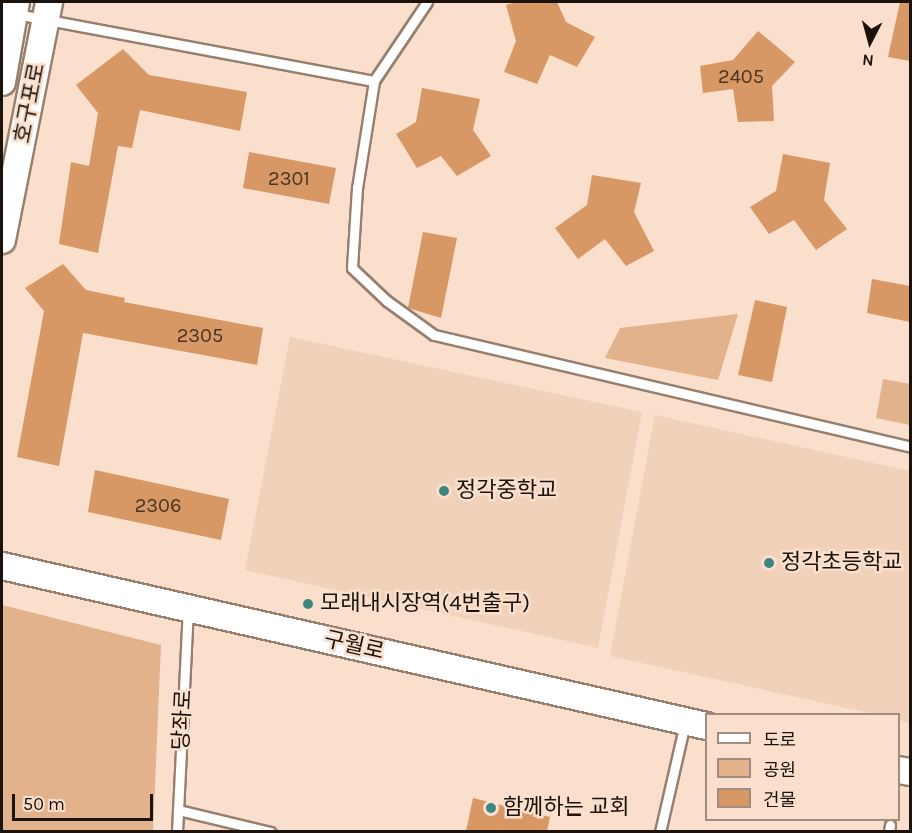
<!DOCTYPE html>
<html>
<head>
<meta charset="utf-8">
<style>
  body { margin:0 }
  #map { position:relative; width:912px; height:833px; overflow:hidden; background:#f9dfcc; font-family:Karla,"Noto Sans KR",sans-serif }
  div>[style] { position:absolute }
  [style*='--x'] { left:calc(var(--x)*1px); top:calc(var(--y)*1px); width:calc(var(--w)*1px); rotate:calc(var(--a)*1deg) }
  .built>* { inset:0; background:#f1d1b9 }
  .green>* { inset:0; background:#e2b28c }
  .building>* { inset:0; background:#d79865 }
  .roads { filter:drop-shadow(2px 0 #967f6e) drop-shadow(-2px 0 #967f6e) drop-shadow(0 2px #967f6e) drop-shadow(0 -2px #967f6e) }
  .service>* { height:9px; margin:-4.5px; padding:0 4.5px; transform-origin:4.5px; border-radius:4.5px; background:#fff }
  .secondary>* { height:26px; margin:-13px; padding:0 13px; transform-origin:13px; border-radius:13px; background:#fff }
  .dots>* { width:16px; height:16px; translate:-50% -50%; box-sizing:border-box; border:3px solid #f9dfcc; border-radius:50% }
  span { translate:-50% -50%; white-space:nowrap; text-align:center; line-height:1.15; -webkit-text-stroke:5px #f9dfcc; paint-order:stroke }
  .number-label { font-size:20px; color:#4a3422 }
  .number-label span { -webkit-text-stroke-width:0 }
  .street-label { font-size:22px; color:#1b120c }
  .poi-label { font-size:22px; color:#1b120c }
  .left { translate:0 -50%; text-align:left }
  .frame { position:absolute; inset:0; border:3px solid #1b120c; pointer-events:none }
  .legend { position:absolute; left:705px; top:713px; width:195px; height:108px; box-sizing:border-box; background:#f9dfcc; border:2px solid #a08d7f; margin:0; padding:8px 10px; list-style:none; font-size:18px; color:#1b120c }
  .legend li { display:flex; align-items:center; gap:12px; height:30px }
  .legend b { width:30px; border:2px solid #a08d7f }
  .north { position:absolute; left:840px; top:12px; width:60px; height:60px; -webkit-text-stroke:4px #f9dfcc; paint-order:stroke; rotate:186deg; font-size:16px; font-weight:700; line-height:24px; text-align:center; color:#1b120c }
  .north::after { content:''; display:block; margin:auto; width:21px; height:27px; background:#1b120c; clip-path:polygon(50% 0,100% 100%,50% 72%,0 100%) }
  .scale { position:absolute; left:12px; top:794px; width:141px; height:27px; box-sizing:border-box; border:3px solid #1b120c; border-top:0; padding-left:8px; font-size:18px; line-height:21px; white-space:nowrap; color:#1b120c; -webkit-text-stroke:4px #f9dfcc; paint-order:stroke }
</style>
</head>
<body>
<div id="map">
  <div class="built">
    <i style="clip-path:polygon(290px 337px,642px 412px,598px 648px,245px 570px)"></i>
    <i style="clip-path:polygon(655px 415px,910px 471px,910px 723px,899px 720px,898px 714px,874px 714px,610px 656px)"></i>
  </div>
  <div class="green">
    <i style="clip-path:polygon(738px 314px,718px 380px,605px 358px,620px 328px)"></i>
    <i style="clip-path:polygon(883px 379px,910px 384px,910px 425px,876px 418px)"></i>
    <i style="clip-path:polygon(2px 605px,161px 645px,153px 831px,2px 831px)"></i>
  </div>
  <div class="building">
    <i style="clip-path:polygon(516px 2px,557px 2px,566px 22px,595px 37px,577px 67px,550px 55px,537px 84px,504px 72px,516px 41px,506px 5px)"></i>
    <i style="clip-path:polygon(900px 2px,910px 2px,910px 61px,888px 57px)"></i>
    <i style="clip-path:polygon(758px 31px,795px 62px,772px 86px,774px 121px,738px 122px,733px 89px,703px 93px,700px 66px,733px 60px)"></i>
    <i style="clip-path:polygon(123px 49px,149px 75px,247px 92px,240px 131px,140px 110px,132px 148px,118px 146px,98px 253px,59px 244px,71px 162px,89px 166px,98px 113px,76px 85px)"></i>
    <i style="clip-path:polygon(422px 88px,480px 99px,473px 130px,491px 156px,457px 176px,441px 156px,417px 168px,396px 134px,416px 122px)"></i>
    <i style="clip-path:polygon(249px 152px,336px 168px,329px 204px,243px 188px)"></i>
    <i style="clip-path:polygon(783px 154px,830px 163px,824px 200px,847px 229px,816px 250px,794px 220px,769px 234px,750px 207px,776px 191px)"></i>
    <i style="clip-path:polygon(592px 175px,641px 183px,634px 212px,654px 251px,626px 266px,605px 239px,578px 259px,555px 228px,587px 205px)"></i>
    <i style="clip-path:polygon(423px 232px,457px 238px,441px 318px,408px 308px)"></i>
    <i style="clip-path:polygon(63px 264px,86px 290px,125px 298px,124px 302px,263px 328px,257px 365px,83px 333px,59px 466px,17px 457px,44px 311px,25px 288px)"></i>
    <i style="clip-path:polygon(872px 279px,910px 286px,910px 322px,867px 313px)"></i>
    <i style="clip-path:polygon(755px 300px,787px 307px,772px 382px,738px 375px)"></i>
    <i style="clip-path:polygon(95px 470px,229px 499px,221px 540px,88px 512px)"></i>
    <i style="clip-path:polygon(473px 798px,550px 817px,547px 831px,466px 831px)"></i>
  </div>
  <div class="roads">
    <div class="service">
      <i style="--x:427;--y:2;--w:95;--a:123.9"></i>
      <i style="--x:374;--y:81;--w:108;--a:99"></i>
      <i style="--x:357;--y:188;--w:80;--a:93.6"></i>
      <i style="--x:352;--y:268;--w:48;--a:43.3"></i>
      <i style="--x:387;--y:301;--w:58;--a:35.9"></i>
      <i style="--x:434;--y:335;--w:489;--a:13.2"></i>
      <i style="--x:16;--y:14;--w:364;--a:10.6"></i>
      <i style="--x:178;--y:810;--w:95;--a:13.4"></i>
      <i style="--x:177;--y:832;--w:223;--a:-87.2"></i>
      <i style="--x:660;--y:832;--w:112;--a:-77.1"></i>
      <i style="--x:889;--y:832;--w:7;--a:-82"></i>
    </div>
    <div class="secondary">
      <i style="--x:2;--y:82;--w:81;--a:-80.1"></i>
      <i style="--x:2;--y:240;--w:243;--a:-78.8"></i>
      <i style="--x:2;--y:566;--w:722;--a:12.8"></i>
      <i style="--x:898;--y:770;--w:12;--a:9"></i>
    </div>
  </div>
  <div class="dots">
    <i style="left:444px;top:491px;background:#3f8680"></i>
    <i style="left:769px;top:563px;background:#3f8680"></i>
    <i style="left:308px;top:604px;background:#3f8680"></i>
    <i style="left:491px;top:808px;background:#3f8680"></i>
  </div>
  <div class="number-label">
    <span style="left:741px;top:76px">2405</span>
    <span style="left:289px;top:178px">2301</span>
    <span style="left:200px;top:335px">2305</span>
    <span style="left:158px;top:505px">2306</span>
  </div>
  <div class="street-label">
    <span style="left:30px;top:103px;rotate:-79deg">호구포로</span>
    <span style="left:354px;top:646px;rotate:13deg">구월로</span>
    <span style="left:183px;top:720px;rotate:-87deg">당좌로</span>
  </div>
  <div class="poi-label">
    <span class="left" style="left:456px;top:491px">정각중학교</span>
    <span class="left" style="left:781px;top:563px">정각초등학교</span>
    <span class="left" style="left:320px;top:604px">모래내시장역(4번출구)</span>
    <span class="left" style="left:503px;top:808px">함께하는 교회</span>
  </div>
  <div class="frame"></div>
  <ul class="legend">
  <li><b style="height:8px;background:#fff"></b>도로</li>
  <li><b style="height:16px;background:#e2b28c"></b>공원</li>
  <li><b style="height:16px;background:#d79865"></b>건물</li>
  </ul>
  <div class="north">N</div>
  <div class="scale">50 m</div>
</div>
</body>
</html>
